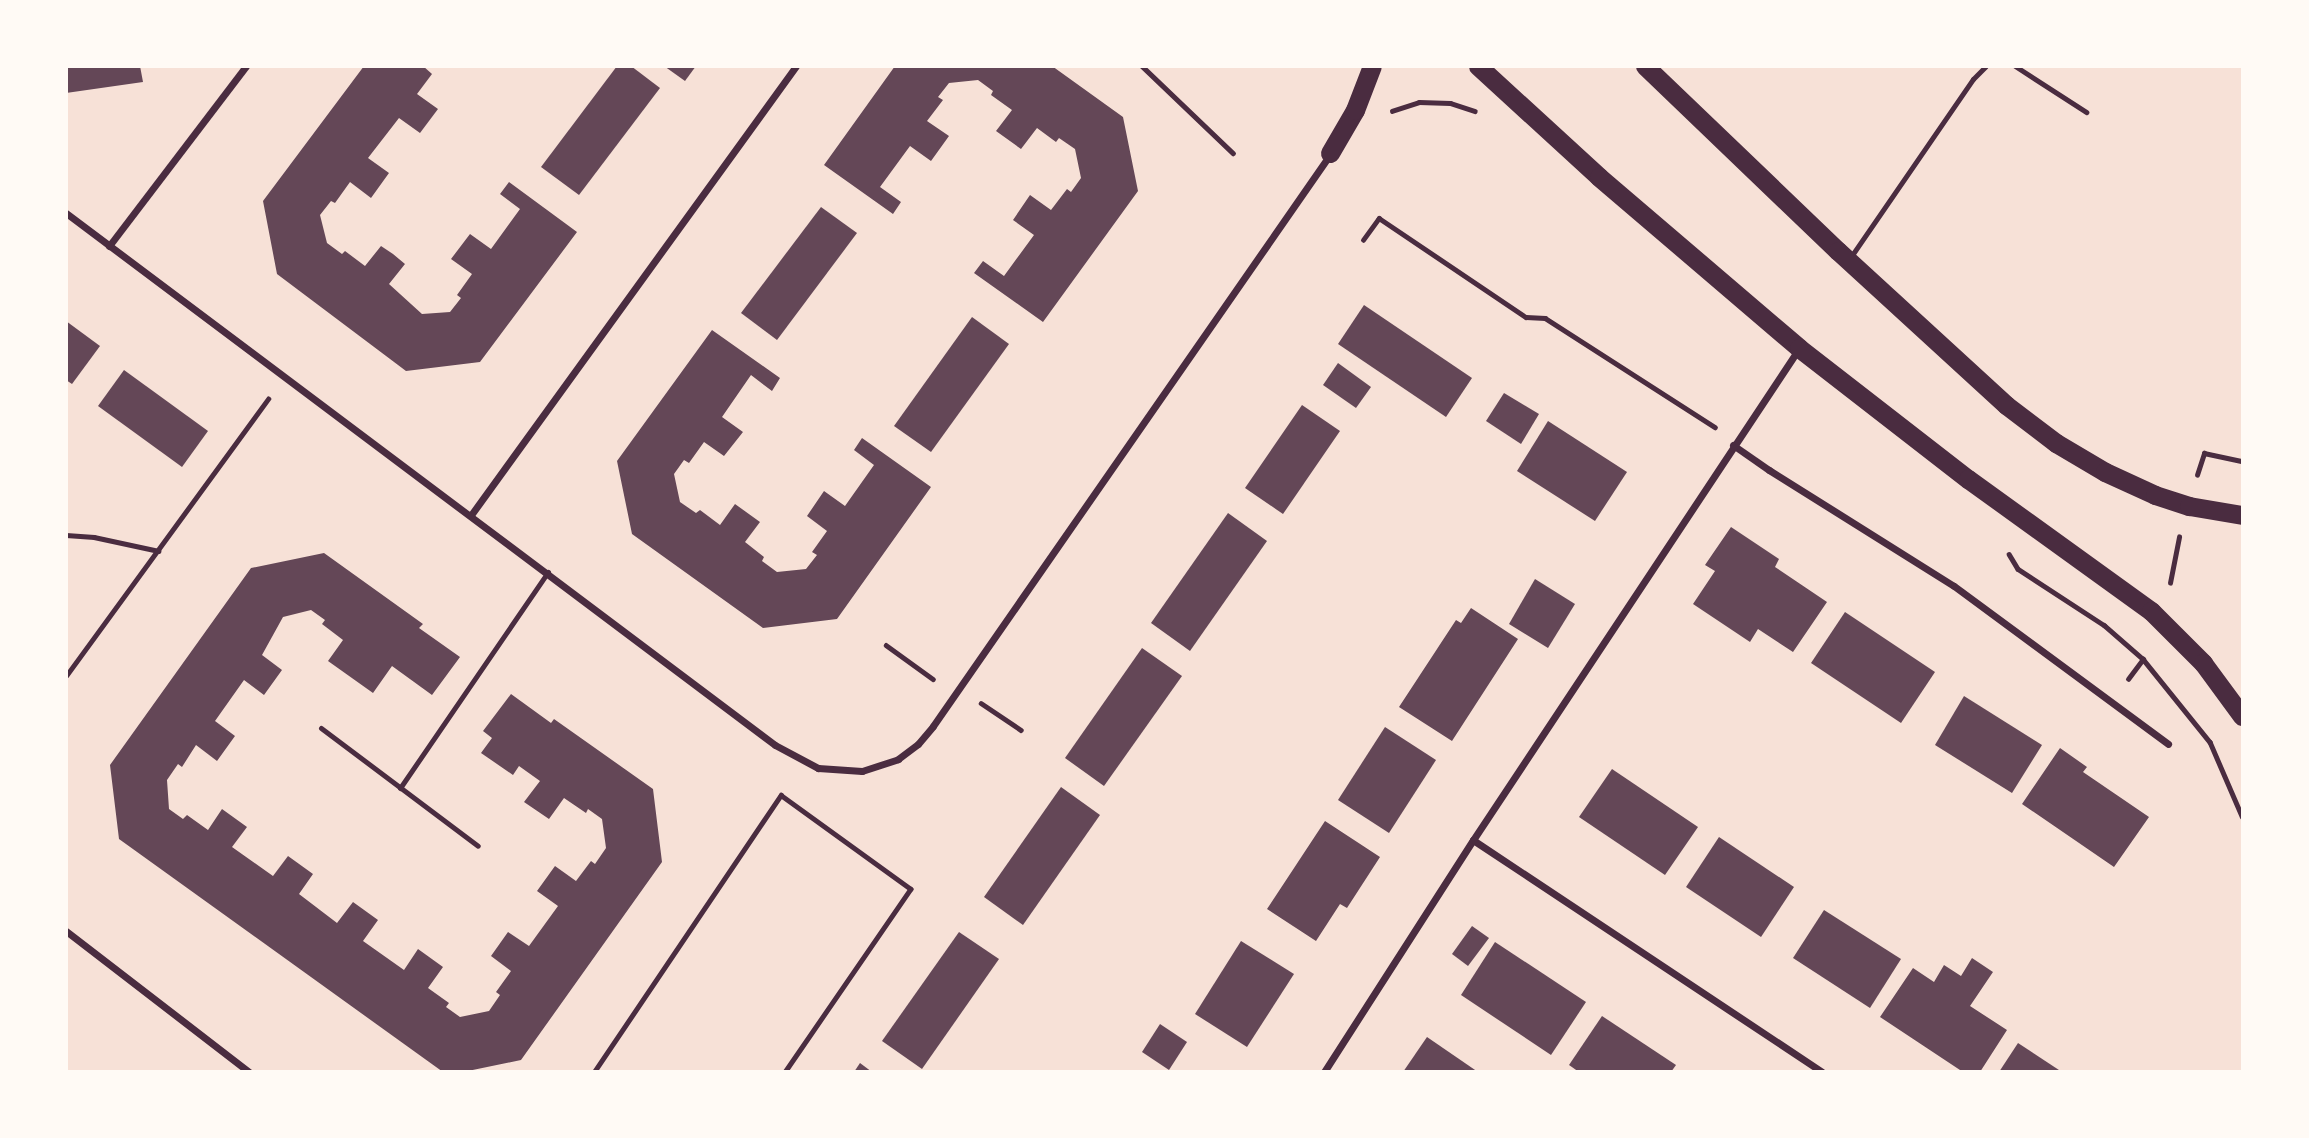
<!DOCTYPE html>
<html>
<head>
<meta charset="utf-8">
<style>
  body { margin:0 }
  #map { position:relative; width:2309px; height:1138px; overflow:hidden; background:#f7e1d7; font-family:"Nunito Sans",sans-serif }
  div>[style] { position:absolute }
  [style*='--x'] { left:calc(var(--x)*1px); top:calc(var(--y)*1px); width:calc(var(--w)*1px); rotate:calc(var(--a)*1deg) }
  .building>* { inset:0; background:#644757 }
  .path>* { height:4.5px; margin:-2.25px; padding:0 2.25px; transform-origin:2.25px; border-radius:2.25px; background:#4a2c40 }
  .service>* { height:5px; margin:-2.5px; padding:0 2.5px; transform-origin:2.5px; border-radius:2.5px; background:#4a2c40 }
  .minor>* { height:7px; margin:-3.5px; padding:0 3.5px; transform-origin:3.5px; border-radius:3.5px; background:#4a2c40 }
  .trunk>* { height:19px; margin:-9.5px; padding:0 9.5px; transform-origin:9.5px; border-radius:9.5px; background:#4a2c40 }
  span { translate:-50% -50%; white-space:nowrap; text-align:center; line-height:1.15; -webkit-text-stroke:5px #fffaf5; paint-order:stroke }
  .frame { position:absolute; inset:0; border:68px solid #fffaf5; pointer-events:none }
</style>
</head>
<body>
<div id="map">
  <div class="building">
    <i style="clip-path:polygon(66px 66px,140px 66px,143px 82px,66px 93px)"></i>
    <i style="clip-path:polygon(364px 66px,423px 66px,432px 74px,417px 94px,438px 109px,420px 133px,399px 118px,368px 158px,389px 173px,371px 198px,350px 182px,335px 203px,331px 201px,320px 215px,327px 243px,342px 254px,345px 251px,365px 266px,381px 246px,393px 254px,405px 264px,389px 284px,422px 314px,450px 312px,461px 298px,457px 295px,472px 274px,451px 259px,470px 234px,491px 249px,520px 209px,500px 194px,509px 182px,577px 232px,480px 362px,406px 371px,277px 274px,263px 201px)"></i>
    <i style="clip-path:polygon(617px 66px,631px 66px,660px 88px,579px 195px,541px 167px)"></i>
    <i style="clip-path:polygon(664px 66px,696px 66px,685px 81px)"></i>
    <i style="clip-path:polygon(895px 66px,1052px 66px,1123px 117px,1138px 191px,1043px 322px,974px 273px,983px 261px,1004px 276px,1034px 235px,1013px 220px,1030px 195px,1051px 210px,1067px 189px,1071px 192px,1081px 178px,1075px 149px,1059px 138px,1056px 142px,1037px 128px,1021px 149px,996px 131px,1012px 110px,991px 95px,993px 91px,978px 80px,949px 83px,938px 97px,943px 100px,927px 121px,949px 136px,931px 161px,910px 146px,880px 187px,901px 202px,893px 214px,824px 165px)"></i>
    <i style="clip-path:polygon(821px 207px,857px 233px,777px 340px,741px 313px)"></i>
    <i style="clip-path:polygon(1364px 305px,1472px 378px,1446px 417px,1338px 344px)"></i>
    <i style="clip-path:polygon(972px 317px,1009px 344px,931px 452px,894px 426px)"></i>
    <i style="clip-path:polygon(66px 321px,100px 346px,72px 384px,66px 380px)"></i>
    <i style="clip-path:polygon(712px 330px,780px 378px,772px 391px,751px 375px,722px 417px,743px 432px,724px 456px,704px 442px,689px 463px,684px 460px,674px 474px,680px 502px,696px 513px,700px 510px,720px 525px,735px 504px,760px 522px,745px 542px,764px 557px,762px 561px,777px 572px,806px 569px,817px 555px,812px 552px,827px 531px,807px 516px,824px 491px,845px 506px,874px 465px,854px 450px,862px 438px,931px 487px,837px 619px,763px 628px,632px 534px,617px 461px)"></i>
    <i style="clip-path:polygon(1338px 363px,1371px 387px,1356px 408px,1323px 385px)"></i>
    <i style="clip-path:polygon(124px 370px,208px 431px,182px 467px,98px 406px)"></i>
    <i style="clip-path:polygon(1504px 393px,1539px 414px,1521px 444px,1486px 421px)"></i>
    <i style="clip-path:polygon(1302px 405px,1340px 431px,1283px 514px,1245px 488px)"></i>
    <i style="clip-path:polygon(1548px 421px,1627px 472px,1595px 521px,1517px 471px)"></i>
    <i style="clip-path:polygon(1228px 513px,1267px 541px,1190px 651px,1151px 623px)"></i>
    <i style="clip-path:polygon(1731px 527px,1779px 559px,1775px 567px,1827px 602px,1793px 652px,1758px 629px,1750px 642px,1693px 604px,1715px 571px,1705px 565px)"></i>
    <i style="clip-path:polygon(324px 553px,423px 624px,419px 628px,460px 657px,432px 695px,392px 666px,373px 693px,328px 661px,343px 640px,322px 624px,325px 620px,311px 610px,283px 617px,262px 655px,282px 670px,264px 695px,244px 680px,215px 721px,235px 736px,217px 761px,196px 745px,182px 767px,178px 764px,167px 780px,169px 809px,183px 819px,187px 815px,208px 830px,222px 809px,247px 827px,232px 847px,273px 876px,288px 856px,313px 874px,299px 894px,337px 923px,353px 902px,378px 920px,363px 941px,404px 970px,418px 949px,443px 967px,428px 988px,449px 1003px,446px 1007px,460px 1017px,489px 1011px,500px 995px,496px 992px,511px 971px,491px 956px,508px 932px,529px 946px,558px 906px,537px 891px,555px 866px,576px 881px,591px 861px,595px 864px,606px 848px,602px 819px,588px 809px,586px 813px,564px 798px,549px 819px,524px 802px,540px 781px,519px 766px,513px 775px,481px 753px,492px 738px,483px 731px,511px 694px,551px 723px,554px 719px,653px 789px,662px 862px,521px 1060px,463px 1072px,443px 1072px,119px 839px,110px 765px,251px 568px)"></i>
    <i style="clip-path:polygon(1535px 579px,1575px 604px,1548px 648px,1509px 624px)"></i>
    <i style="clip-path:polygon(1471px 608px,1518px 639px,1452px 741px,1399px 707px,1456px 620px,1461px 623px)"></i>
    <i style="clip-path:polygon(1845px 612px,1935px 672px,1901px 723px,1811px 663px)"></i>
    <i style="clip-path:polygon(1142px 648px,1182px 676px,1104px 786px,1065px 758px)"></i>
    <i style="clip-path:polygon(1964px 696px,2042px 745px,2012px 793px,1935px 745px)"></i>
    <i style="clip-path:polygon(1385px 727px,1436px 760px,1389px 833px,1338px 800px)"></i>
    <i style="clip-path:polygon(2060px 748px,2087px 767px,2083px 772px,2149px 817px,2114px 867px,2022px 804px)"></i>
    <i style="clip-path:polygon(1612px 769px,1698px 827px,1665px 875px,1579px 817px)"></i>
    <i style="clip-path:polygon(1061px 787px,1100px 815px,1023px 925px,984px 897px)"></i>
    <i style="clip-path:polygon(1325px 821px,1380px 857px,1347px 908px,1340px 904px,1316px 941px,1267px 909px)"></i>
    <i style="clip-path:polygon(1719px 837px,1794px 887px,1761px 937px,1686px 887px)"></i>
    <i style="clip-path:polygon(1824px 910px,1901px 959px,1870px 1008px,1793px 958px)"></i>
    <i style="clip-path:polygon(1472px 926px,1489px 938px,1468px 966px,1452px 954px)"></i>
    <i style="clip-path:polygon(959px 932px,999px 959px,922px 1069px,882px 1041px)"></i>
    <i style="clip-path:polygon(1241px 941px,1294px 974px,1247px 1047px,1195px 1014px)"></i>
    <i style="clip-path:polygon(1495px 942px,1586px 1002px,1551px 1055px,1461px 995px)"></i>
    <i style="clip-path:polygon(1972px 958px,1993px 972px,1970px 1006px,2007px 1030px,1980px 1072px,1963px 1072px,1880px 1017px,1913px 968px,1934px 982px,1944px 965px,1961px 976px)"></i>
    <i style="clip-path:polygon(1602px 1016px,1676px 1065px,1671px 1072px,1579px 1072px,1569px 1065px)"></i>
    <i style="clip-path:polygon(1160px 1024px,1187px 1042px,1169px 1070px,1142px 1052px)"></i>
    <i style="clip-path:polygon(1427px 1037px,1478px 1072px,1403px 1072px)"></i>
    <i style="clip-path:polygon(2018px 1043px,2062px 1072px,1999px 1072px)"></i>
    <i style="clip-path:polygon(860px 1063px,872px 1072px,854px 1072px)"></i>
  </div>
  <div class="path">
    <i style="--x:1142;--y:66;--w:126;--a:43.7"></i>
    <i style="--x:1392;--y:111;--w:28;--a:-18"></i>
    <i style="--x:1419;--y:102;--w:31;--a:2"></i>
    <i style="--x:1450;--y:103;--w:26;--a:18"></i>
    <i style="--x:1363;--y:240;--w:27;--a:-54"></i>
    <i style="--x:1379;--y:218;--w:177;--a:34"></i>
    <i style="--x:1526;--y:317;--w:19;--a:3"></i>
    <i style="--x:1545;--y:318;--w:202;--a:32.7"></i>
    <i style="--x:2197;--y:475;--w:23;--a:-72"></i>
    <i style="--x:2204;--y:453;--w:39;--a:12"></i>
    <i style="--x:66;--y:535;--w:28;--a:4"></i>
    <i style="--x:94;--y:537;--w:66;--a:12.2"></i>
    <i style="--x:2009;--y:554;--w:17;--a:59"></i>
    <i style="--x:2018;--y:569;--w:103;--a:33.1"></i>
    <i style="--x:2104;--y:625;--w:52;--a:41.1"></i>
    <i style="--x:2143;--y:659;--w:107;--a:51.1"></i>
    <i style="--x:2210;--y:742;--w:81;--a:66.6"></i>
    <i style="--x:2170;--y:583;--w:47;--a:-78.9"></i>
    <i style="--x:886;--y:645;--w:58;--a:35.9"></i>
    <i style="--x:66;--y:676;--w:343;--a:-53.9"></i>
    <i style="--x:2128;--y:679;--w:25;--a:-53"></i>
    <i style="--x:981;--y:703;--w:48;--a:34"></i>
    <i style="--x:594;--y:1072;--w:334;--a:-56"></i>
    <i style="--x:781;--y:795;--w:160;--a:35.9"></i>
    <i style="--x:911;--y:889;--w:222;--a:124.5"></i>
  </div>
  <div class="service">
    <i style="--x:2015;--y:66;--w:85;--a:32.9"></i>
    <i style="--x:1850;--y:258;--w:217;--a:-55.5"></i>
    <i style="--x:1973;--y:79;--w:18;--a:-45"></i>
    <i style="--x:321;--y:728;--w:196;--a:36.9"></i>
    <i style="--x:400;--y:788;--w:262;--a:-55.6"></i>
  </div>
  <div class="minor">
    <i style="--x:66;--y:213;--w:886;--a:36.88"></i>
    <i style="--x:775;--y:745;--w:49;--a:28.1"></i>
    <i style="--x:818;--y:768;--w:44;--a:3.9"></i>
    <i style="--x:862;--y:771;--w:38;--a:-18"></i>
    <i style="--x:898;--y:759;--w:25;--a:-37"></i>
    <i style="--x:918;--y:744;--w:23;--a:-50"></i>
    <i style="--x:933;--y:726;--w:694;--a:-55.21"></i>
    <i style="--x:109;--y:246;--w:226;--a:-52.7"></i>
    <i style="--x:1733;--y:445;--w:44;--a:34.8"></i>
    <i style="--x:1769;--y:470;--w:218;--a:32.1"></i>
    <i style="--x:1954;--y:586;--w:266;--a:36.4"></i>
    <i style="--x:471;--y:515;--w:554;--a:-54.1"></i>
    <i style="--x:1473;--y:840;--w:419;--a:33.6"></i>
    <i style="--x:66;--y:931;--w:231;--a:37.6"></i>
    <i style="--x:1324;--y:1072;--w:276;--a:-57.3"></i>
    <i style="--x:1473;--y:840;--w:588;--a:-56.45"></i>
  </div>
  <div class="trunk">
    <i style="--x:1478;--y:66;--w:164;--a:42.5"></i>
    <i style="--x:1599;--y:177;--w:263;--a:40.5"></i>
    <i style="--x:1799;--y:348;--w:214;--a:37.8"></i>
    <i style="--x:1968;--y:479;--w:226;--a:35.8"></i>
    <i style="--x:2151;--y:611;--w:74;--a:45"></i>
    <i style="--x:2203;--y:663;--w:66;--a:53.7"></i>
    <i style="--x:1645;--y:66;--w:267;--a:43.8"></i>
    <i style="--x:1838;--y:251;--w:228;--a:42.5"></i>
    <i style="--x:2006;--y:405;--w:63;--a:37.2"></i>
    <i style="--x:2056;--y:443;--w:57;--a:30.6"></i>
    <i style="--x:2105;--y:472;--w:55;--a:24.7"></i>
    <i style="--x:2155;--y:495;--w:36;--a:18"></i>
    <i style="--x:2189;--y:506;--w:54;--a:9.6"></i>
    <i style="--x:1330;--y:153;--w:50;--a:-59.8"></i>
    <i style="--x:1355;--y:110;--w:47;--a:-68.9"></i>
  </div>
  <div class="frame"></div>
</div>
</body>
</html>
